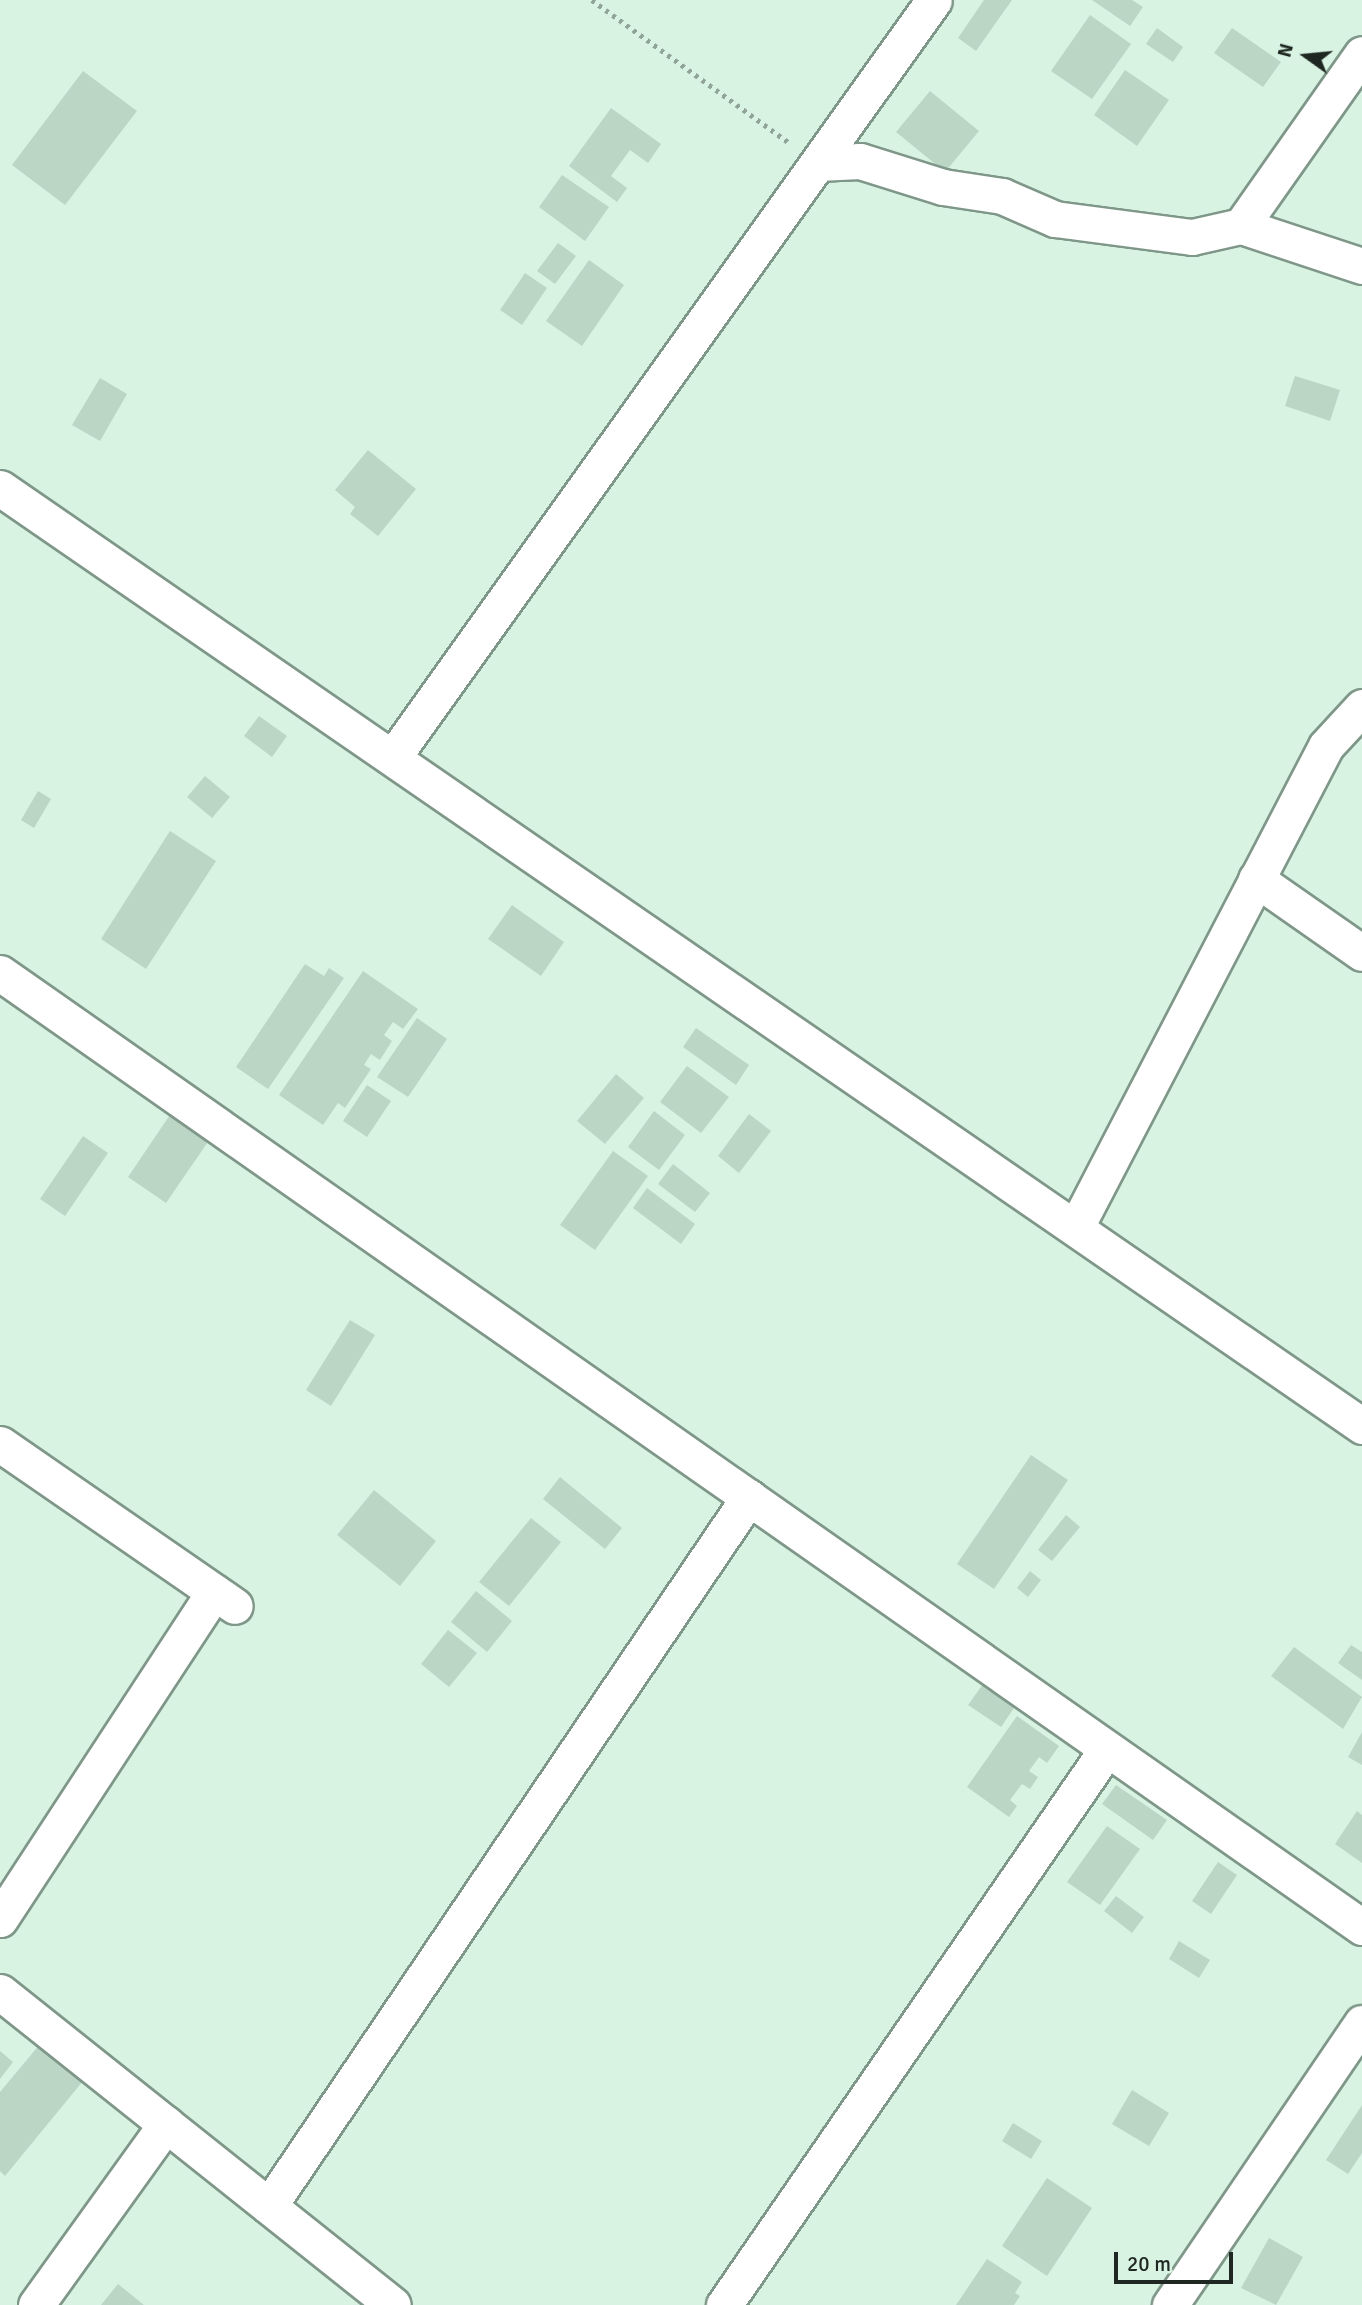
<!DOCTYPE html>
<html>
<head>
<meta charset="utf-8">
<style>
  body { margin:0 }
  #map { position:relative; width:1362px; height:2305px; overflow:hidden; background:#d9f3e3; font-family:Signika,sans-serif }
  div>[style] { position:absolute }
  [style*='--x'] { left:calc(var(--x)*1px); top:calc(var(--y)*1px); width:calc(var(--w)*1px); rotate:calc(var(--a)*1deg) }
  .building>* { inset:0; background:#bcd6c6 }
  .path>* { height:4.5px; margin-top:-2.25px; transform-origin:0; background:repeating-linear-gradient(90deg,#91a498 0 3.5px,transparent 0 8.5px) }
  .roads { filter:drop-shadow(2px 0 #7f9788) drop-shadow(-2px 0 #7f9788) drop-shadow(0 2px #7f9788) drop-shadow(0 -2px #7f9788) }
  .street>* { height:35px; margin:-17.5px; padding:0 17.5px; transform-origin:17.5px; border-radius:17.5px; background:#fff }
  span { translate:-50% -50%; white-space:nowrap; text-align:center; line-height:1.15; -webkit-text-stroke:5px #d9f3e3; paint-order:stroke }
  .north { position:absolute; left:1271px; top:21px; width:70px; height:70px; -webkit-text-stroke:5px #d9f3e3; paint-order:stroke; rotate:285deg; font-size:19px; font-weight:700; line-height:28px; text-align:center; color:#1e2721 }
  .north::after { content:''; display:block; margin:auto; width:24px; height:32px; background:#1e2721; clip-path:polygon(50% 0,100% 100%,50% 72%,0 100%) }
  .scale { position:absolute; left:1114px; top:2252px; width:119px; height:32px; box-sizing:border-box; border:4px solid #1e2721; border-top:0; padding-left:9px; font-size:21px; line-height:24px; white-space:nowrap; color:#1e2721; -webkit-text-stroke:5px #d9f3e3; paint-order:stroke }
</style>
</head>
<body>
<div id="map">
  <div class="building">
    <i style="clip-path:polygon(984px 0,1012px 0,976px 51px,958px 38px)"></i>
    <i style="clip-path:polygon(1092px 0,1132px 0,1143px 7px,1130px 26px)"></i>
    <i style="clip-path:polygon(1090px 15px,1131px 44px,1092px 99px,1051px 71px)"></i>
    <i style="clip-path:polygon(1157px 28px,1183px 47px,1173px 62px,1146px 44px)"></i>
    <i style="clip-path:polygon(1232px 28px,1281px 62px,1263px 87px,1214px 53px)"></i>
    <i style="clip-path:polygon(1125px 70px,1169px 100px,1137px 146px,1094px 115px)"></i>
    <i style="clip-path:polygon(83px 71px,137px 111px,65px 205px,12px 165px)"></i>
    <i style="clip-path:polygon(930px 91px,979px 131px,945px 172px,896px 132px)"></i>
    <i style="clip-path:polygon(611px 108px,661px 144px,648px 163px,630px 150px,611px 176px,627px 188px,617px 202px,569px 166px)"></i>
    <i style="clip-path:polygon(562px 175px,609px 207px,585px 241px,539px 207px)"></i>
    <i style="clip-path:polygon(558px 243px,576px 256px,555px 284px,537px 271px)"></i>
    <i style="clip-path:polygon(589px 260px,624px 285px,582px 346px,546px 321px)"></i>
    <i style="clip-path:polygon(525px 273px,547px 288px,522px 325px,500px 310px)"></i>
    <i style="clip-path:polygon(1295px 376px,1340px 390px,1330px 421px,1285px 406px)"></i>
    <i style="clip-path:polygon(100px 378px,127px 394px,100px 441px,72px 425px)"></i>
    <i style="clip-path:polygon(368px 450px,416px 489px,378px 536px,350px 514px,355px 507px,335px 490px)"></i>
    <i style="clip-path:polygon(259px 716px,287px 736px,272px 757px,244px 736px)"></i>
    <i style="clip-path:polygon(205px 776px,230px 797px,212px 818px,187px 797px)"></i>
    <i style="clip-path:polygon(38px 791px,51px 799px,34px 828px,21px 820px)"></i>
    <i style="clip-path:polygon(170px 831px,216px 861px,146px 969px,101px 939px)"></i>
    <i style="clip-path:polygon(512px 905px,564px 942px,541px 976px,488px 939px)"></i>
    <i style="clip-path:polygon(305px 964px,324px 976px,329px 968px,344px 978px,268px 1089px,236px 1067px)"></i>
    <i style="clip-path:polygon(363px 971px,418px 1009px,403px 1029px,393px 1022px,384px 1035px,392px 1041px,380px 1060px,371px 1054px,364px 1065px,371px 1069px,345px 1108px,338px 1103px,323px 1125px,279px 1095px)"></i>
    <i style="clip-path:polygon(417px 1018px,447px 1039px,408px 1097px,377px 1077px)"></i>
    <i style="clip-path:polygon(696px 1028px,749px 1065px,736px 1085px,683px 1047px)"></i>
    <i style="clip-path:polygon(687px 1066px,729px 1097px,701px 1133px,660px 1102px)"></i>
    <i style="clip-path:polygon(616px 1074px,644px 1098px,605px 1144px,577px 1121px)"></i>
    <i style="clip-path:polygon(367px 1085px,391px 1101px,367px 1137px,343px 1121px)"></i>
    <i style="clip-path:polygon(176px 1106px,214px 1133px,166px 1203px,128px 1177px)"></i>
    <i style="clip-path:polygon(654px 1111px,685px 1135px,659px 1170px,628px 1147px)"></i>
    <i style="clip-path:polygon(749px 1114px,771px 1131px,739px 1173px,718px 1156px)"></i>
    <i style="clip-path:polygon(83px 1136px,108px 1153px,65px 1216px,40px 1199px)"></i>
    <i style="clip-path:polygon(613px 1151px,648px 1176px,595px 1250px,560px 1225px)"></i>
    <i style="clip-path:polygon(673px 1164px,710px 1193px,695px 1212px,658px 1184px)"></i>
    <i style="clip-path:polygon(647px 1188px,695px 1224px,681px 1244px,633px 1208px)"></i>
    <i style="clip-path:polygon(350px 1320px,375px 1335px,331px 1406px,306px 1390px)"></i>
    <i style="clip-path:polygon(1031px 1455px,1068px 1480px,994px 1589px,957px 1564px)"></i>
    <i style="clip-path:polygon(560px 1477px,622px 1528px,605px 1549px,543px 1499px)"></i>
    <i style="clip-path:polygon(374px 1490px,436px 1541px,400px 1586px,337px 1535px)"></i>
    <i style="clip-path:polygon(1066px 1515px,1080px 1527px,1052px 1561px,1038px 1550px)"></i>
    <i style="clip-path:polygon(531px 1518px,561px 1542px,509px 1606px,479px 1582px)"></i>
    <i style="clip-path:polygon(1030px 1571px,1041px 1580px,1028px 1597px,1017px 1588px)"></i>
    <i style="clip-path:polygon(476px 1591px,512px 1621px,487px 1652px,451px 1622px)"></i>
    <i style="clip-path:polygon(448px 1630px,477px 1653px,449px 1687px,421px 1664px)"></i>
    <i style="clip-path:polygon(1351px 1645px,1362px 1652px,1362px 1680px,1338px 1663px)"></i>
    <i style="clip-path:polygon(1294px 1647px,1362px 1697px,1343px 1729px,1271px 1676px)"></i>
    <i style="clip-path:polygon(986px 1680px,1018px 1702px,1001px 1727px,968px 1705px)"></i>
    <i style="clip-path:polygon(1017px 1716px,1059px 1746px,1047px 1763px,1039px 1757px,1029px 1771px,1038px 1777px,1030px 1789px,1022px 1784px,1010px 1800px,1017px 1806px,1009px 1817px,967px 1787px)"></i>
    <i style="clip-path:polygon(1362px 1732px,1362px 1765px,1348px 1757px)"></i>
    <i style="clip-path:polygon(1116px 1785px,1167px 1820px,1153px 1840px,1102px 1804px)"></i>
    <i style="clip-path:polygon(1357px 1811px,1362px 1815px,1362px 1863px,1335px 1844px)"></i>
    <i style="clip-path:polygon(1107px 1826px,1140px 1849px,1100px 1905px,1067px 1882px)"></i>
    <i style="clip-path:polygon(1218px 1862px,1237px 1875px,1211px 1914px,1192px 1901px)"></i>
    <i style="clip-path:polygon(1116px 1896px,1144px 1917px,1132px 1933px,1104px 1911px)"></i>
    <i style="clip-path:polygon(1179px 1941px,1210px 1960px,1199px 1978px,1169px 1959px)"></i>
    <i style="clip-path:polygon(40px 2044px,83px 2081px,5px 2176px,0 2171px,0 2092px)"></i>
    <i style="clip-path:polygon(0 2051px,13px 2062px,0 2079px)"></i>
    <i style="clip-path:polygon(1132px 2090px,1169px 2113px,1149px 2146px,1112px 2124px)"></i>
    <i style="clip-path:polygon(1362px 2105px,1362px 2153px,1348px 2174px,1326px 2160px)"></i>
    <i style="clip-path:polygon(1013px 2123px,1042px 2141px,1031px 2159px,1002px 2141px)"></i>
    <i style="clip-path:polygon(1047px 2178px,1092px 2208px,1047px 2276px,1002px 2246px)"></i>
    <i style="clip-path:polygon(1269px 2238px,1303px 2257px,1276px 2305px,1241px 2288px)"></i>
    <i style="clip-path:polygon(987px 2259px,1022px 2282px,1015px 2293px,1020px 2296px,1014px 2305px,956px 2305px)"></i>
    <i style="clip-path:polygon(118px 2284px,144px 2305px,101px 2305px)"></i>
  </div>
  <div class="path">
    <i style="--x:592;--y:0;--w:242;--a:35.9"></i>
  </div>
  <div class="roads">
    <div class="street">
      <i style="--x:818;--y:163;--w:42;--a:-2.7"></i>
      <i style="--x:860;--y:161;--w:87;--a:17.4"></i>
      <i style="--x:943;--y:187;--w:60;--a:8.7"></i>
      <i style="--x:1002;--y:196;--w:58;--a:23.5"></i>
      <i style="--x:1055;--y:219;--w:138;--a:7.5"></i>
      <i style="--x:1192;--y:237;--w:50;--a:-12.7"></i>
      <i style="--x:1241;--y:226;--w:210;--a:-54.9"></i>
      <i style="--x:1241;--y:226;--w:127;--a:18.3"></i>
      <i style="--x:0;--y:488;--w:1654;--a:34.55"></i>
      <i style="--x:393;--y:757;--w:930;--a:-54.45"></i>
      <i style="--x:1256;--y:879;--w:129;--a:34.9"></i>
      <i style="--x:0;--y:973;--w:1663;--a:35.01"></i>
      <i style="--x:1076;--y:1227;--w:542;--a:-62.54"></i>
      <i style="--x:1326;--y:746;--w:53;--a:-47.3"></i>
      <i style="--x:0;--y:1444;--w:285;--a:34.6"></i>
      <i style="--x:0;--y:1919;--w:391;--a:-56.8"></i>
      <i style="--x:0;--y:1992;--w:502;--a:38.54"></i>
      <i style="--x:269;--y:2206;--w:856;--a:-55.9"></i>
      <i style="--x:36;--y:2305;--w:223;--a:-54.3"></i>
      <i style="--x:724;--y:2305;--w:675;--a:-55.44"></i>
      <i style="--x:1170;--y:2305;--w:341;--a:-55.8"></i>
    </div>
  </div>
  <div class="north">N</div>
  <div class="scale">20 m</div>
</div>
</body>
</html>
